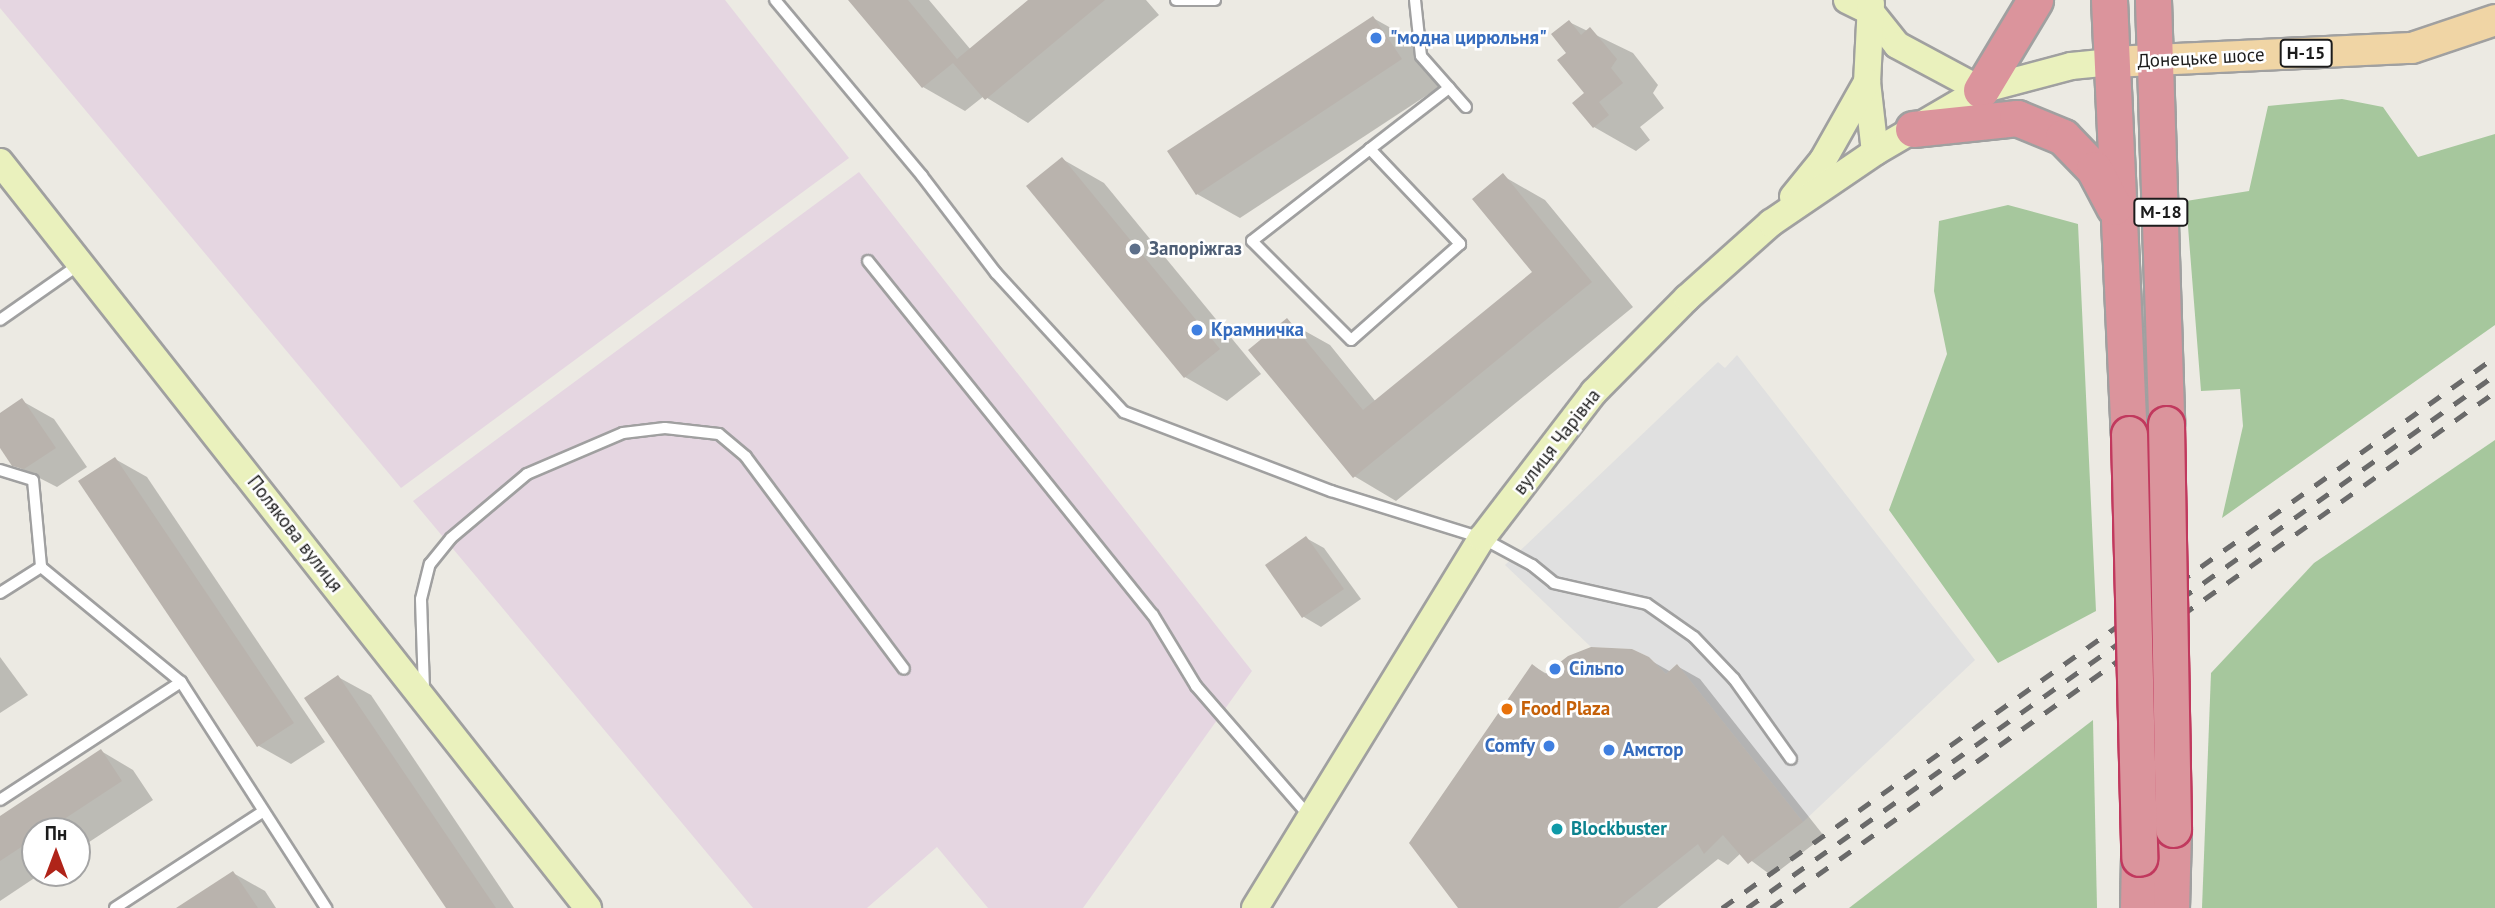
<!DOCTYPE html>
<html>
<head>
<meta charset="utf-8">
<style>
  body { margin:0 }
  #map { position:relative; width:2495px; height:908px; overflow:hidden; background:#eceae3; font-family:"PT Sans",sans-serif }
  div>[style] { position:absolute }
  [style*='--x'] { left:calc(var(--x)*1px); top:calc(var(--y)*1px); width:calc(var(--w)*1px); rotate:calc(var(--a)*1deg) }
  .industrial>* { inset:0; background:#e5d6e1 }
  .forest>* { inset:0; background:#a6c79d }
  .parking>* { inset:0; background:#e0e0e0 }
  .shadow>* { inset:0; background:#0003 }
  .building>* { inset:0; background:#b9b3ad }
  .roads { filter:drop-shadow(2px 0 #a0a0a0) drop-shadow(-2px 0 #a0a0a0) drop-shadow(0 2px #a0a0a0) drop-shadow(0 -2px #a0a0a0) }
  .lane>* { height:10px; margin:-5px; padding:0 5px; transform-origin:5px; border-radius:5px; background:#fff }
  .secondary>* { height:26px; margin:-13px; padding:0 13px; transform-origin:13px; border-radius:13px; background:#eaf1bd }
  .primary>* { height:30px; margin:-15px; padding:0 15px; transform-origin:15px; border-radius:15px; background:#f0d5a5 }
  .highway>* { height:35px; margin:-17.5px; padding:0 17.5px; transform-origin:17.5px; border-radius:17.5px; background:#db949c }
  .rail>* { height:5px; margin-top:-2.5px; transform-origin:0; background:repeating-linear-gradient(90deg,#6a6a6a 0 14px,transparent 0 28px) }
  .bridges { filter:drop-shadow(2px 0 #c1395e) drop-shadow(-2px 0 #c1395e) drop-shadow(0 2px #c1395e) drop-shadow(0 -2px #c1395e) }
  .highway-bridge>* { height:35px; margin:-17.5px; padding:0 17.5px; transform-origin:17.5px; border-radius:17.5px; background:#db949c }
  .dots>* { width:19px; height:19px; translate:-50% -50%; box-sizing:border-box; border:4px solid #fff; border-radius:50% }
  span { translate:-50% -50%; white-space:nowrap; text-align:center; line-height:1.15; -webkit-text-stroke:5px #fff; paint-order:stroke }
  .shield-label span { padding:2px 5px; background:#fff; border:2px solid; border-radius:5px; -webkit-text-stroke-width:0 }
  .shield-label { font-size:18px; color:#1c1c1c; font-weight:700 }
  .shop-label { font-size:19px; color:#366cbe; font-weight:700 }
  .left { translate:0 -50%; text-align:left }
  .right { translate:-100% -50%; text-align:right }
  .street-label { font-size:19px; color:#1c1c1c }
  .service-label { font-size:19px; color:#4e5e75; font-weight:700 }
  .food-label { font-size:19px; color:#c56008; font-weight:700 }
  .culture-label { font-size:19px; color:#0d838f; font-weight:700 }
  .north { position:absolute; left:21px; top:817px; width:70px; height:70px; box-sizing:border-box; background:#fff; border:2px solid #a4a4a4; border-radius:50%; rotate:0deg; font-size:19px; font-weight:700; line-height:28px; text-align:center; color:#1c1c1c }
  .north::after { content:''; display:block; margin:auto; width:24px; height:32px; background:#b02419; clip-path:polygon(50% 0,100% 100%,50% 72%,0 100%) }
</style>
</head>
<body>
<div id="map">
  <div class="industrial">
    <i style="clip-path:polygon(0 0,725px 0,849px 158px,401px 488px,0 8px)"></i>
    <i style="clip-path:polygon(859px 172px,1252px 671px,1083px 908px,988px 908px,937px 847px,867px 908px,753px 908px,413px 501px)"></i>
  </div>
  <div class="forest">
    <i style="clip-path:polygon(2342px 99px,2383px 107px,2418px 157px,2495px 134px,2495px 325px,2222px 518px,2243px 426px,2240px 389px,2201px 391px,2186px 201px,2249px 191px,2268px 106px)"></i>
    <i style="clip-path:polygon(2008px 205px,2078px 224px,2096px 611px,1998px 663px,1889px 510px,1947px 354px,1934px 291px,1939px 221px)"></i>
    <i style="clip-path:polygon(2495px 440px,2495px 908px,2202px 908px,2211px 673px,2314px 563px)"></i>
    <i style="clip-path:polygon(2093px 720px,2097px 908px,1849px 908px)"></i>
  </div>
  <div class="parking">
    <i style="clip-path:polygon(1737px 355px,1975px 660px,1803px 822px,1677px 664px,1666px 674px,1649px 657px,1632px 649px,1591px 647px,1505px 565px,1718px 362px,1725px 368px)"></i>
  </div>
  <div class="shadow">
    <i style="clip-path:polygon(850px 0,929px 0,971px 50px,1031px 0,1146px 0,1159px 15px,1028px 123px,984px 96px,965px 111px,923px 87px)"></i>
    <i style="clip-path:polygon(1373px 18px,1416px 42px,1444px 84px,1240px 218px,1197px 194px)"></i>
    <i style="clip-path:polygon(1569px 22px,1633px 53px,1658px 85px,1653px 93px,1664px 108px,1640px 127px,1650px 140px,1636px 151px,1594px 127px,1586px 93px,1569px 53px)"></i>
    <i style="clip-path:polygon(1062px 159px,1104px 183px,1261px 374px,1227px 401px,1185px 377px)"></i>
    <i style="clip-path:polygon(1503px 176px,1545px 200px,1633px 307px,1396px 501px,1354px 476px,1287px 321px,1330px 345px,1376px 402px,1535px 272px)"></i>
    <i style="clip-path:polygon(22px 401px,54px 419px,87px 467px,57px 487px,14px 465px,0 445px,0 415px)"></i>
    <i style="clip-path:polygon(115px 459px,147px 477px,325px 742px,291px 764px,259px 746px)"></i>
    <i style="clip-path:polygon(1306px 538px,1324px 548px,1361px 599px,1321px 627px,1304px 617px,1267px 565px)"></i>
    <i style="clip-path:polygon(0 657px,28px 695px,0 713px)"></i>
    <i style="clip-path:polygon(1648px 659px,1671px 672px,1677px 666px,1700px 679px,1824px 836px,1772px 876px,1741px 853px,1728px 865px,1718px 859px,1657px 908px,1461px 908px,1533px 666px,1547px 674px)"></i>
    <i style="clip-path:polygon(338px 677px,371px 695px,514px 908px,448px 908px)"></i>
    <i style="clip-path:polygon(101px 751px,133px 770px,153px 800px,77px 850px,77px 831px,35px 831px,35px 873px,42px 873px,0 901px,0 818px)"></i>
    <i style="clip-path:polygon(233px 873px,265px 891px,276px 908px,179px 908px)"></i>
  </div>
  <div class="building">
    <i style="clip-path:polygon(848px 0,908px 0,957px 59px,1028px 0,1105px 0,985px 100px,953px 63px,922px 88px)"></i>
    <i style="clip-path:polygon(1373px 16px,1402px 59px,1196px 195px,1167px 151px)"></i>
    <i style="clip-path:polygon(1569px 20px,1581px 35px,1590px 27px,1617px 59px,1611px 68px,1623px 83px,1599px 102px,1609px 115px,1593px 128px,1572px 103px,1584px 93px,1557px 60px,1566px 53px,1551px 34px)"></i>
    <i style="clip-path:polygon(1062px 157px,1220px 349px,1184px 378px,1026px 186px)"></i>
    <i style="clip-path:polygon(1503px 173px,1592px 282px,1353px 478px,1248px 350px,1287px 318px,1363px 410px,1532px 272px,1472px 199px)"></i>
    <i style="clip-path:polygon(22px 398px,56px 448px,24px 469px,12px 466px,0 448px,0 413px)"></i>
    <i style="clip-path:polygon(115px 457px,294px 723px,257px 747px,78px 481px)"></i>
    <i style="clip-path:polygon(1306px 536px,1344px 589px,1302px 618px,1265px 565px)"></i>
    <i style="clip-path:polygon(1591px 647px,1632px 649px,1649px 657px,1666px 674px,1677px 664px,1803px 822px,1748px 864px,1723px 835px,1704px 854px,1698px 844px,1618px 908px,1458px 908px,1409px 843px,1532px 664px,1545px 674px,1568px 656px)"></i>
    <i style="clip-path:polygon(338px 675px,496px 908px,446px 908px,304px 698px)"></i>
    <i style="clip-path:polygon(101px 749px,122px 781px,46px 831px,35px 831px,35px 838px,0 861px,0 816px)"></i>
    <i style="clip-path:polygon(233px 871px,258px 908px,176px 908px)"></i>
  </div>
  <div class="roads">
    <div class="lane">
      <i style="--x:775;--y:0;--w:229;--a:50.1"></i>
      <i style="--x:922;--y:176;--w:122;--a:52.7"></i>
      <i style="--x:996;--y:273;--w:189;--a:47.4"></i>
      <i style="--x:1124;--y:412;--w:222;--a:20.9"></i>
      <i style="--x:1331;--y:491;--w:158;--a:17.3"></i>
      <i style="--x:1482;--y:538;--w:57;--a:28.4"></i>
      <i style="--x:1532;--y:565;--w:28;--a:39"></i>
      <i style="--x:1554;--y:583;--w:95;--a:12.7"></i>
      <i style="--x:1647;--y:604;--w:57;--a:35.1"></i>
      <i style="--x:1694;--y:637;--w:58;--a:46.4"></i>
      <i style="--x:1734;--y:679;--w:98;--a:54.5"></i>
      <i style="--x:1176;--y:0;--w:39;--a:0"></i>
      <i style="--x:1415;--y:0;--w:56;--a:83.9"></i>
      <i style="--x:1421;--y:56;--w:68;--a:48.6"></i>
      <i style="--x:1370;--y:149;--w:131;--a:46.5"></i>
      <i style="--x:1460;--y:244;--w:145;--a:138.6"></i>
      <i style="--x:1351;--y:340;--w:140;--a:-135"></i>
      <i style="--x:1252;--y:241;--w:150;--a:-37.9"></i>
      <i style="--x:1370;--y:149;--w:100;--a:-37.7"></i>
      <i style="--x:868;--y:261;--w:454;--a:51.2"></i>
      <i style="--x:1153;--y:615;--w:83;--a:58.8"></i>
      <i style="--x:1196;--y:686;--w:172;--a:49"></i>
      <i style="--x:0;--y:320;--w:98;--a:-35"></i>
      <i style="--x:0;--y:470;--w:34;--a:17"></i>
      <i style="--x:33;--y:480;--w:87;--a:84.7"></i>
      <i style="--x:41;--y:567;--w:181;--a:39.4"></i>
      <i style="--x:181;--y:682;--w:269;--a:57.3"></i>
      <i style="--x:0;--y:593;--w:49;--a:-32.4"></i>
      <i style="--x:424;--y:690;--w:91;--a:-91.9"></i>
      <i style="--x:421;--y:599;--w:36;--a:-76"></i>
      <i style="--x:430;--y:564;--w:33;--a:-51"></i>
      <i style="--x:451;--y:538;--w:99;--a:-40.1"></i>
      <i style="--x:527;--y:474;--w:104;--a:-23.1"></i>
      <i style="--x:623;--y:433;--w:42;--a:-6.8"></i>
      <i style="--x:665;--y:428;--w:54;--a:6.3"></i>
      <i style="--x:719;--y:434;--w:35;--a:40"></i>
      <i style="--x:746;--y:457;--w:264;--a:53.3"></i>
      <i style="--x:0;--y:800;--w:216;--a:-33.1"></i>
      <i style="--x:115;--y:908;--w:174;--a:-33.1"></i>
    </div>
    <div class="secondary">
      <i style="--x:1847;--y:0;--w:25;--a:26"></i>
      <i style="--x:1870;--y:11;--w:43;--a:51.5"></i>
      <i style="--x:1897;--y:45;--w:95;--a:28.2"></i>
      <i style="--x:1871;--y:4;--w:78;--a:92.9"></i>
      <i style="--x:1867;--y:82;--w:70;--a:83.5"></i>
      <i style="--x:0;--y:162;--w:950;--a:51.75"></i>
      <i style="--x:1793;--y:197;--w:48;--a:-51"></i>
      <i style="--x:1823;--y:160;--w:90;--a:-60.6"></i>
      <i style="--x:1255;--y:908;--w:434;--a:-58.5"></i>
      <i style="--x:1482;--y:538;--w:184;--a:-52.5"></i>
      <i style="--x:1594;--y:392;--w:132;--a:-45.3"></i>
      <i style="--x:1687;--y:298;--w:113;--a:-41.8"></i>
      <i style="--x:1771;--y:223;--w:126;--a:-34.3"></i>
      <i style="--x:1875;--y:152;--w:123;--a:-30.3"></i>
      <i style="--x:1981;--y:90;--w:93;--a:-14.9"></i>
      <i style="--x:2071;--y:66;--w:41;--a:-5.6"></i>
    </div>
    <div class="primary">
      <i style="--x:2112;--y:62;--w:300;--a:-2.7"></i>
      <i style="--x:2412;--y:48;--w:88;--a:-18.6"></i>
    </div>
    <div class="highway">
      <i style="--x:2109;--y:0;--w:434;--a:87.4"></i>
      <i style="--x:2153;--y:0;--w:424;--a:88.2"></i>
      <i style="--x:1981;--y:90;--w:105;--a:-59"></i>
      <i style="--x:1913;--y:129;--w:105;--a:-6"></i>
      <i style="--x:2017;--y:118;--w:50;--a:22.4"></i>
      <i style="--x:2063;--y:137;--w:45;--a:45.9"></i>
      <i style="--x:2094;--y:169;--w:43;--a:62.2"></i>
      <i style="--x:2138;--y:908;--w:50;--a:-88.9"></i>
      <i style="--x:2171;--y:908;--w:79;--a:-88.5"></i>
    </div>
  </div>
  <div class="rail">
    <i style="--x:1722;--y:908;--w:949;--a:-35.48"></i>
    <i style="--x:1747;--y:908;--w:918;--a:-35.47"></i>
    <i style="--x:1771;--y:908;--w:889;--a:-35.48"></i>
  </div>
  <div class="bridges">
    <div class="highway-bridge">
      <i style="--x:2166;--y:424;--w:405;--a:89"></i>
      <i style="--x:2129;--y:434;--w:424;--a:88.6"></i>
    </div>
  </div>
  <div class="dots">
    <i style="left:1376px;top:38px;background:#3f7fe0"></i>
    <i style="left:1135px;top:249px;background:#5c6f8a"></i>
    <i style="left:1197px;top:330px;background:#3f7fe0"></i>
    <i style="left:1555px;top:669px;background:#3f7fe0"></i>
    <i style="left:1507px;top:709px;background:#e8710a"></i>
    <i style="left:1549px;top:746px;background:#3f7fe0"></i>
    <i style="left:1609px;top:750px;background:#3f7fe0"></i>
    <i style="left:1557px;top:829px;background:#0f9aa8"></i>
  </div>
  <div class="shield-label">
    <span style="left:2306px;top:53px">Н-15</span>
    <span style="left:2161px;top:212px">М-18</span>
  </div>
  <div class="shop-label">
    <span class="left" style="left:1390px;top:38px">"модна цирюльня"</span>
    <span class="left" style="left:1211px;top:330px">Крамничка</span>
    <span class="left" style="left:1569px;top:669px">Сільпо</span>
    <span class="right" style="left:1535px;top:746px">Comfy</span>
    <span class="left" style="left:1623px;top:750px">Амстор</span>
  </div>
  <div class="street-label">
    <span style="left:2201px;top:58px;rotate:-3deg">Донецьке шосе</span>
    <span style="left:1557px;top:442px;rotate:-52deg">вулиця Чарівна</span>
    <span style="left:295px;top:534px;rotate:52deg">Полякова вулиця</span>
  </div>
  <div class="service-label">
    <span class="left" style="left:1149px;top:249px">Запоріжгаз</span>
  </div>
  <div class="food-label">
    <span class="left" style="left:1521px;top:709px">Food Plaza</span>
  </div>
  <div class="culture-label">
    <span class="left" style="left:1571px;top:829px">Blockbuster</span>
  </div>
  <div class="north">Пн</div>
</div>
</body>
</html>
